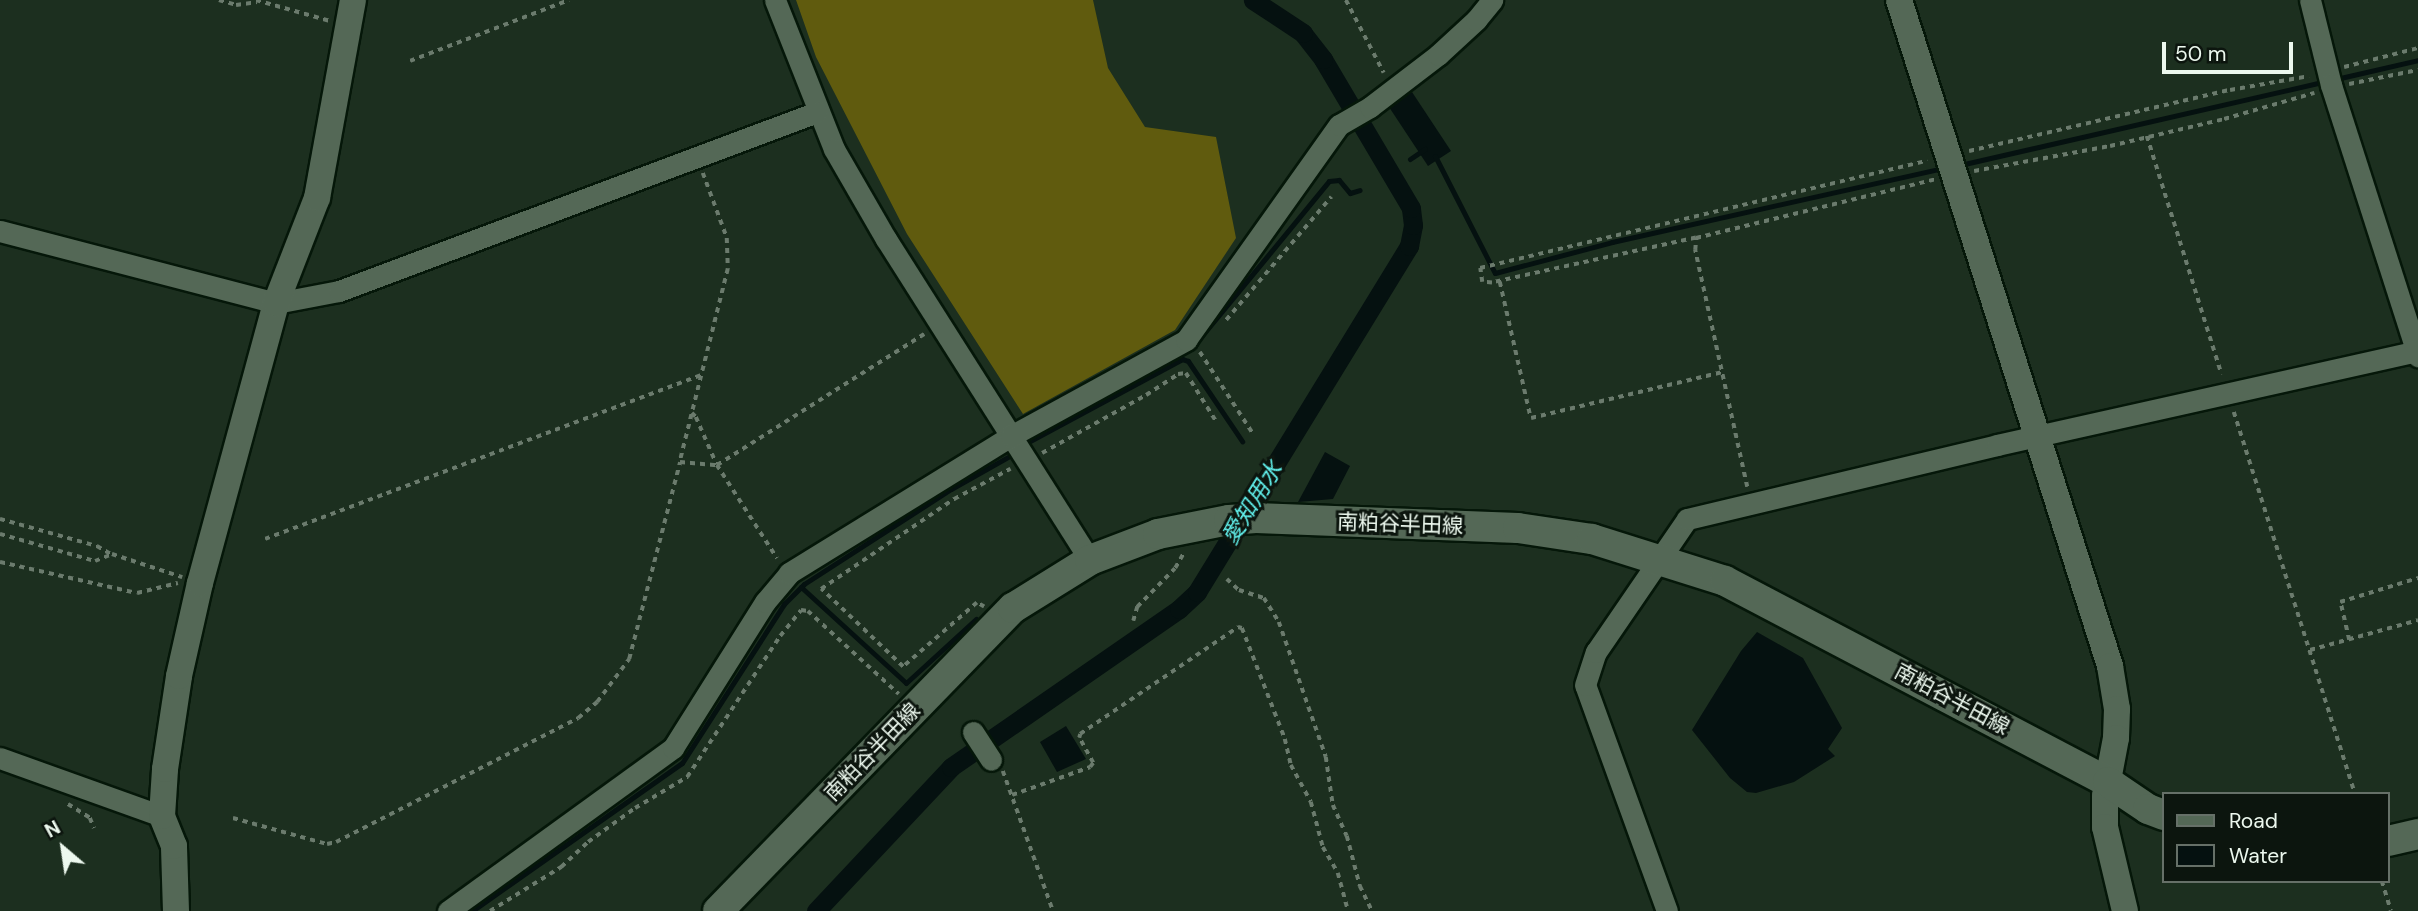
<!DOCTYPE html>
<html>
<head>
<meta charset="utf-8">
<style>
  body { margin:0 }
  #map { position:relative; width:2418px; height:911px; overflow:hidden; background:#1c2f1f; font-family:"DM Sans","Noto Sans JP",sans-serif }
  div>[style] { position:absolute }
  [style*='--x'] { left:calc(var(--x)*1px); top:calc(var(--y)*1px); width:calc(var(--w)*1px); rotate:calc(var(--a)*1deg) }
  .forest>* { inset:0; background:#605b0e }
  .water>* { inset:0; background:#051110 }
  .stream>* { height:5px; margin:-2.5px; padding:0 2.5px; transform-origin:2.5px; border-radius:2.5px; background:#051110 }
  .canal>* { height:19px; margin:-9.5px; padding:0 9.5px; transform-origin:9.5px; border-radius:9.5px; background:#051110 }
  .path>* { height:3.5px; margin-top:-1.75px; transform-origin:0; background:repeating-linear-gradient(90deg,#6b7b6d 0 5px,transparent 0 10px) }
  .roads { filter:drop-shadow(2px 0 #051709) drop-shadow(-2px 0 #051709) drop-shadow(0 2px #051709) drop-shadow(0 -2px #051709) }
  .minor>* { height:21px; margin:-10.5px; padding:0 10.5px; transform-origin:10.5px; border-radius:10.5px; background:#546856 }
  .tertiary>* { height:26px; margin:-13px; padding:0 13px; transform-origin:13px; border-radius:13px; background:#546856 }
  .secondary>* { height:30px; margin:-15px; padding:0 15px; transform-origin:15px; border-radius:15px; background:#546856 }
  span { translate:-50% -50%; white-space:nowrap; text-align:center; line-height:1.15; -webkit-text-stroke:6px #0c150e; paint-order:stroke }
  .street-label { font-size:21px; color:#ecf8ee }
  .water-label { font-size:23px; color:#61f0ec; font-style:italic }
  .legend { position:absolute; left:2162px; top:792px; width:228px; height:91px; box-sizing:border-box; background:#0c150e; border:2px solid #667068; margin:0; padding:9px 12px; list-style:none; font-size:21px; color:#ecf8ee }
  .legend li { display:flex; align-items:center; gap:14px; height:35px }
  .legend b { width:35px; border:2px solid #667068 }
  .north { position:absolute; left:28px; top:813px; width:70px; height:70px; -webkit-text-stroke:5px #0c150e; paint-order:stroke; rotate:331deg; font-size:19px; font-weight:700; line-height:28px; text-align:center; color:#ecf8ee }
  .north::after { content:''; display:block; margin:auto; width:24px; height:32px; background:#ecf8ee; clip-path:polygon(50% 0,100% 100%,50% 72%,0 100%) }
  .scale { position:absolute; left:2162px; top:42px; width:131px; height:32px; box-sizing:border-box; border:4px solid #ecf8ee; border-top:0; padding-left:9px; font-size:21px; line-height:24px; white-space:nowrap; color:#ecf8ee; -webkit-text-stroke:5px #0c150e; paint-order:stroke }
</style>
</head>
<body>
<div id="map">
  <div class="forest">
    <i style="clip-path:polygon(796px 0,1093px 0,1108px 68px,1145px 127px,1216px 137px,1236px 238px,1175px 330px,1023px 414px,907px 234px,816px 57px)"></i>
  </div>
  <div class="water">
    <i style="clip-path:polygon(1412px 92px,1451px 151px,1428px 166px,1389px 107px)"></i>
    <i style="clip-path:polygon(1325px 452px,1350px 466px,1333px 499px,1298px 502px)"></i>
    <i style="clip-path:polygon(1757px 632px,1803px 658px,1842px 728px,1828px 749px,1835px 756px,1794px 782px,1756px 793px,1747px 792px,1730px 778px,1692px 730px,1741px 651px)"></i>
    <i style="clip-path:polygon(1066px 726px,1086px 759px,1057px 772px,1040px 742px)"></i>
  </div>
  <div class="stream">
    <i style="--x:2336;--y:79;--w:84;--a:-13"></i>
    <i style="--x:1435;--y:156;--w:131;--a:62.9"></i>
    <i style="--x:1495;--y:273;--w:121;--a:-14.8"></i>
    <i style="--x:1612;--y:242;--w:340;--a:-12.6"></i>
    <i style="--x:1410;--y:159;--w:18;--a:-34"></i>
    <i style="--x:1960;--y:165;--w:376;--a:-12.9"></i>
    <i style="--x:1200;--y:338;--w:203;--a:-50.6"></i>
    <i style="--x:1329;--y:181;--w:10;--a:-6"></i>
    <i style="--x:1339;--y:180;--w:17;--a:50"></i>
    <i style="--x:1350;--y:193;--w:10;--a:-17"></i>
    <i style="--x:1030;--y:441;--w:173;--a:-28.3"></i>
    <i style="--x:1182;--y:359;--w:6;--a:18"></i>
    <i style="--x:1188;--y:361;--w:97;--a:56"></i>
    <i style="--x:801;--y:587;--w:142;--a:42.4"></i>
    <i style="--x:906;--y:683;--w:95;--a:-42.4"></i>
    <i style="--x:472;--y:911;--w:257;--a:-35.2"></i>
    <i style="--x:682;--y:763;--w:189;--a:-57.3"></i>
    <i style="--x:784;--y:604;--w:28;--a:-45"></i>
    <i style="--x:804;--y:584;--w:175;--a:-32.9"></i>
    <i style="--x:951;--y:489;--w:65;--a:-29.3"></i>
  </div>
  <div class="canal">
    <i style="--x:816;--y:911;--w:197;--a:-46.8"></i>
    <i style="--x:951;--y:767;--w:277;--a:-34.7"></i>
    <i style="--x:1179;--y:609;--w:25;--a:-43"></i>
    <i style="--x:1197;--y:592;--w:406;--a:-58.5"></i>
    <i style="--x:1409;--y:246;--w:21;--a:-79"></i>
    <i style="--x:1413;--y:225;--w:17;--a:-97"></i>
    <i style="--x:1411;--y:208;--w:173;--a:-120.6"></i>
    <i style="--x:1323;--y:59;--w:33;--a:-128"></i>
    <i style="--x:1303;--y:33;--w:60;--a:-146.6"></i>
  </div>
  <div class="path">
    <i style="--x:219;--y:0;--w:18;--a:16"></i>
    <i style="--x:236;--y:5;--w:21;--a:-8"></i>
    <i style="--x:256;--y:0;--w:77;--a:15.8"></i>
    <i style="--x:1346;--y:0;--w:82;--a:62.5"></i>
    <i style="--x:410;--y:61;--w:170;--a:-21"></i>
    <i style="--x:2344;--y:67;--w:76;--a:-14.4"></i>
    <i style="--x:2349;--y:84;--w:70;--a:-11.5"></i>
    <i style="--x:2147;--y:136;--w:250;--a:72.6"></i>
    <i style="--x:1969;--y:151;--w:268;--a:-13.2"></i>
    <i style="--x:2230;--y:90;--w:80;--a:-10"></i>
    <i style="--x:1974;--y:171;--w:138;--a:-10.4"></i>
    <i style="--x:2110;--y:146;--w:117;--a:-13.3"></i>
    <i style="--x:2224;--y:119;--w:94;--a:-16.1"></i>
    <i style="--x:703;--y:173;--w:69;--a:69.7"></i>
    <i style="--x:727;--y:238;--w:31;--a:88"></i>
    <i style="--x:728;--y:269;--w:199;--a:104"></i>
    <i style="--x:680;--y:462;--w:37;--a:5"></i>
    <i style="--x:717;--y:465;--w:111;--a:57.2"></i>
    <i style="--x:1696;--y:238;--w:247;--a:-13.8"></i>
    <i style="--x:1500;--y:282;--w:139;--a:77.2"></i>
    <i style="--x:1531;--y:418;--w:196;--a:-13.5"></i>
    <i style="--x:1226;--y:320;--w:162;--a:-49.5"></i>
    <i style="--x:1200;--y:352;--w:99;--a:57"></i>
    <i style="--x:2234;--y:412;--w:401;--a:72.4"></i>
    <i style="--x:692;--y:413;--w:6;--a:45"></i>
    <i style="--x:696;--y:417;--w:52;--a:66.4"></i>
    <i style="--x:717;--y:465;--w:245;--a:-32.3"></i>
    <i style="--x:1042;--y:453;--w:119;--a:-29.1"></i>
    <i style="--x:1146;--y:395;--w:38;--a:-33"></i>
    <i style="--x:1178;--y:374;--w:8;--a:-7"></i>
    <i style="--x:1186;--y:373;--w:57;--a:58"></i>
    <i style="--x:1747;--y:487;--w:243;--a:-102.4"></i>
    <i style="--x:1695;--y:250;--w:12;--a:-85"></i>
    <i style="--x:1696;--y:238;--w:209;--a:167.6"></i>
    <i style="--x:1492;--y:283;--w:10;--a:-174"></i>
    <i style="--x:1482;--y:282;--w:14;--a:-98"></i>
    <i style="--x:1480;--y:268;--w:460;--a:-13.5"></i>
    <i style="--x:0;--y:519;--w:101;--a:15.6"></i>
    <i style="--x:97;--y:546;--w:16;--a:30"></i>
    <i style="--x:0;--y:534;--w:99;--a:15.9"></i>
    <i style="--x:95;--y:561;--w:18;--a:-22"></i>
    <i style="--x:112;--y:554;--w:74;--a:18.2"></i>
    <i style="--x:265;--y:539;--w:467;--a:-20.6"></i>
    <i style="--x:0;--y:562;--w:140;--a:12.8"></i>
    <i style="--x:137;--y:593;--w:42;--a:-13.7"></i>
    <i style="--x:1227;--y:579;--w:16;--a:43"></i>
    <i style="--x:1239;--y:590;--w:26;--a:18"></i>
    <i style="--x:1264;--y:598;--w:28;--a:58"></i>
    <i style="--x:1279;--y:622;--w:143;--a:70.8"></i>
    <i style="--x:1326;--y:757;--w:49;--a:81.7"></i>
    <i style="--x:1333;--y:805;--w:34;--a:66"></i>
    <i style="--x:1347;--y:836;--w:52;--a:75.4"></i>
    <i style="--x:1360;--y:886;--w:28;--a:64"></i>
    <i style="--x:984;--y:607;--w:8;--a:-150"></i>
    <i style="--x:977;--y:603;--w:98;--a:139.1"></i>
    <i style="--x:903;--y:667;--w:113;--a:-136.4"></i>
    <i style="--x:821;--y:589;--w:161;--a:-34.1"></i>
    <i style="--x:954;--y:499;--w:64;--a:-28.2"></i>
    <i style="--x:1133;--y:621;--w:15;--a:-74"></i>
    <i style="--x:1137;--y:607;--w:54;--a:-45.7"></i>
    <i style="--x:1175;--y:568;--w:16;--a:-60"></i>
    <i style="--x:2349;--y:640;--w:39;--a:-103"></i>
    <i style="--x:2340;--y:602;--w:82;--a:-17.1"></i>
    <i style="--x:2310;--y:650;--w:112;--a:-15.5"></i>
    <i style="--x:1003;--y:771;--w:149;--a:70.3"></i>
    <i style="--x:1012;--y:795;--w:83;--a:-19.7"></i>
    <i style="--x:1090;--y:767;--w:5;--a:-53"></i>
    <i style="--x:1093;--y:763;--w:29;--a:-119"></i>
    <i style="--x:1079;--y:738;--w:4;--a:-76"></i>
    <i style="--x:1080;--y:734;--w:191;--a:-34.1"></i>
    <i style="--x:1238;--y:627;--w:4;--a:14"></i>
    <i style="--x:1242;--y:628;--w:119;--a:68.8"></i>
    <i style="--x:1285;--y:739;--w:27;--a:77"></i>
    <i style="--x:1291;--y:765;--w:42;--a:61.6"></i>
    <i style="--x:1311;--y:802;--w:47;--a:75.1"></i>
    <i style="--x:1323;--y:847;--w:30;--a:60"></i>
    <i style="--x:1338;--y:873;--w:39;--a:75"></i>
    <i style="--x:68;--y:804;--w:26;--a:32"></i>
    <i style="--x:90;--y:818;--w:11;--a:68"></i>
    <i style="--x:233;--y:818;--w:98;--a:15.5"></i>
    <i style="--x:327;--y:844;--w:9;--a:-13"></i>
    <i style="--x:336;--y:842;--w:272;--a:-27.1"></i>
    <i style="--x:578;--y:718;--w:25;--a:-40"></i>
    <i style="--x:597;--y:702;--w:54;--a:-53.3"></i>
    <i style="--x:629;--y:659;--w:203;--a:-75.5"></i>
    <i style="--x:2382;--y:881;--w:31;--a:73"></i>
    <i style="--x:490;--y:911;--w:84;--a:-31.8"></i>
    <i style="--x:561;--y:867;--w:37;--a:-43"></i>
    <i style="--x:588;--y:842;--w:58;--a:-35.9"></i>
    <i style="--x:635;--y:808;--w:61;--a:-30.8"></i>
    <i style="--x:687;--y:777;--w:169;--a:-56.6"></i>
    <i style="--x:780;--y:636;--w:33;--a:-51"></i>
    <i style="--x:801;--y:610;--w:7;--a:8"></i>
    <i style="--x:808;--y:611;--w:123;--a:42.4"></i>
  </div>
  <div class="roads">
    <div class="minor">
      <i style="--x:775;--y:0;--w:160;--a:68.4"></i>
      <i style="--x:834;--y:149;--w:104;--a:60"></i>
      <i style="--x:886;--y:239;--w:380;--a:57.6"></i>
      <i style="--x:2310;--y:0;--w:88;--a:76.1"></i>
      <i style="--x:2331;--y:85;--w:285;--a:72.2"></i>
      <i style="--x:0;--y:231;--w:285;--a:14.6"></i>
      <i style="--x:276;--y:303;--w:64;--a:-10.8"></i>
      <i style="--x:339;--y:291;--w:510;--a:-20.53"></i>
      <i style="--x:973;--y:732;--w:33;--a:57"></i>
      <i style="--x:0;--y:758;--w:172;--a:19.7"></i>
      <i style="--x:448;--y:911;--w:278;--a:-35.9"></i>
      <i style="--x:673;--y:748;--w:173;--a:-57.8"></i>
      <i style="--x:765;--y:602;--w:38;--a:-50"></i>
      <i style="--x:789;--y:573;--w:261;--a:-31.7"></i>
      <i style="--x:1011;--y:436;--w:200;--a:-28.7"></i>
      <i style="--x:1186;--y:340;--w:264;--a:-54.6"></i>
      <i style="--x:1339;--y:125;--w:36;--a:-30"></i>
      <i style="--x:1370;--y:107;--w:86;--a:-37.4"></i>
      <i style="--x:1438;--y:55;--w:52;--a:-42.6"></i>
      <i style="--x:1476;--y:20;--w:26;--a:-51"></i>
      <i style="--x:1667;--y:911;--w:240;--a:-109.9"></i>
      <i style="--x:1585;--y:685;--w:35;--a:-72"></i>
      <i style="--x:1596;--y:652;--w:161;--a:-55.6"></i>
      <i style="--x:1687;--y:519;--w:319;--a:-13.4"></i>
      <i style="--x:1997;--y:445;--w:431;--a:-12.6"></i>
    </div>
    <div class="tertiary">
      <i style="--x:1899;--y:0;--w:699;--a:72.42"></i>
      <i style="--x:2110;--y:666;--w:44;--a:80.8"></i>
      <i style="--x:2117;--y:709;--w:29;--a:92"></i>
      <i style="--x:2116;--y:738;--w:59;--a:100.7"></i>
      <i style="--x:2105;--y:796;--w:31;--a:90"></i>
      <i style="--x:2105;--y:827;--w:86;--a:76.6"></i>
      <i style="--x:176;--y:911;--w:65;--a:-91.8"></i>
      <i style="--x:174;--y:846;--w:32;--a:-112"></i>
      <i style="--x:162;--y:816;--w:47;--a:-86.3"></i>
      <i style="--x:165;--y:769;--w:94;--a:-81.4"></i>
      <i style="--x:179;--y:676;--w:95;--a:-77.3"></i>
      <i style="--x:200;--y:583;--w:290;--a:-74.8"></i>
      <i style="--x:276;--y:303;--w:113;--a:-68.7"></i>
      <i style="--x:317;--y:198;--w:201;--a:-79.7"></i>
    </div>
    <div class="secondary">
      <i style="--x:2388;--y:841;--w:31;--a:-13"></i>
      <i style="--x:718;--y:911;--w:423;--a:-45.8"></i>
      <i style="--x:1013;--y:608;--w:91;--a:-31.9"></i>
      <i style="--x:1090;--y:560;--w:73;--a:-20.9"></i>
      <i style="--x:1158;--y:534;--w:72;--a:-11.2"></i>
      <i style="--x:1229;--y:520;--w:27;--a:-4"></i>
      <i style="--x:1256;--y:518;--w:262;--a:2.2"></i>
      <i style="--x:1518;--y:528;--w:75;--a:8.5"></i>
      <i style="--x:1592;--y:539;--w:139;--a:17.5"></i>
      <i style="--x:1725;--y:581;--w:433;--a:27.7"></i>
      <i style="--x:2108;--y:782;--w:48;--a:34"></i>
      <i style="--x:2148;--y:809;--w:17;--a:21"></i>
    </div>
  </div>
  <div class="street-label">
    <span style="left:1400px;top:524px;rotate:2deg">南粕谷半田線</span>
    <span style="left:1952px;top:699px;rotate:28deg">南粕谷半田線</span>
    <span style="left:872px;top:752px;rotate:-46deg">南粕谷半田線</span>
  </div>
  <div class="water-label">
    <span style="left:1252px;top:503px;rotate:-58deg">愛知用水</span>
  </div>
  <ul class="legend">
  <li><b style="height:9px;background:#546856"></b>Road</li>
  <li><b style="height:19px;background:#051110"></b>Water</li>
  </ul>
  <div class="north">N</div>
  <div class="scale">50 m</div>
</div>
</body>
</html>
